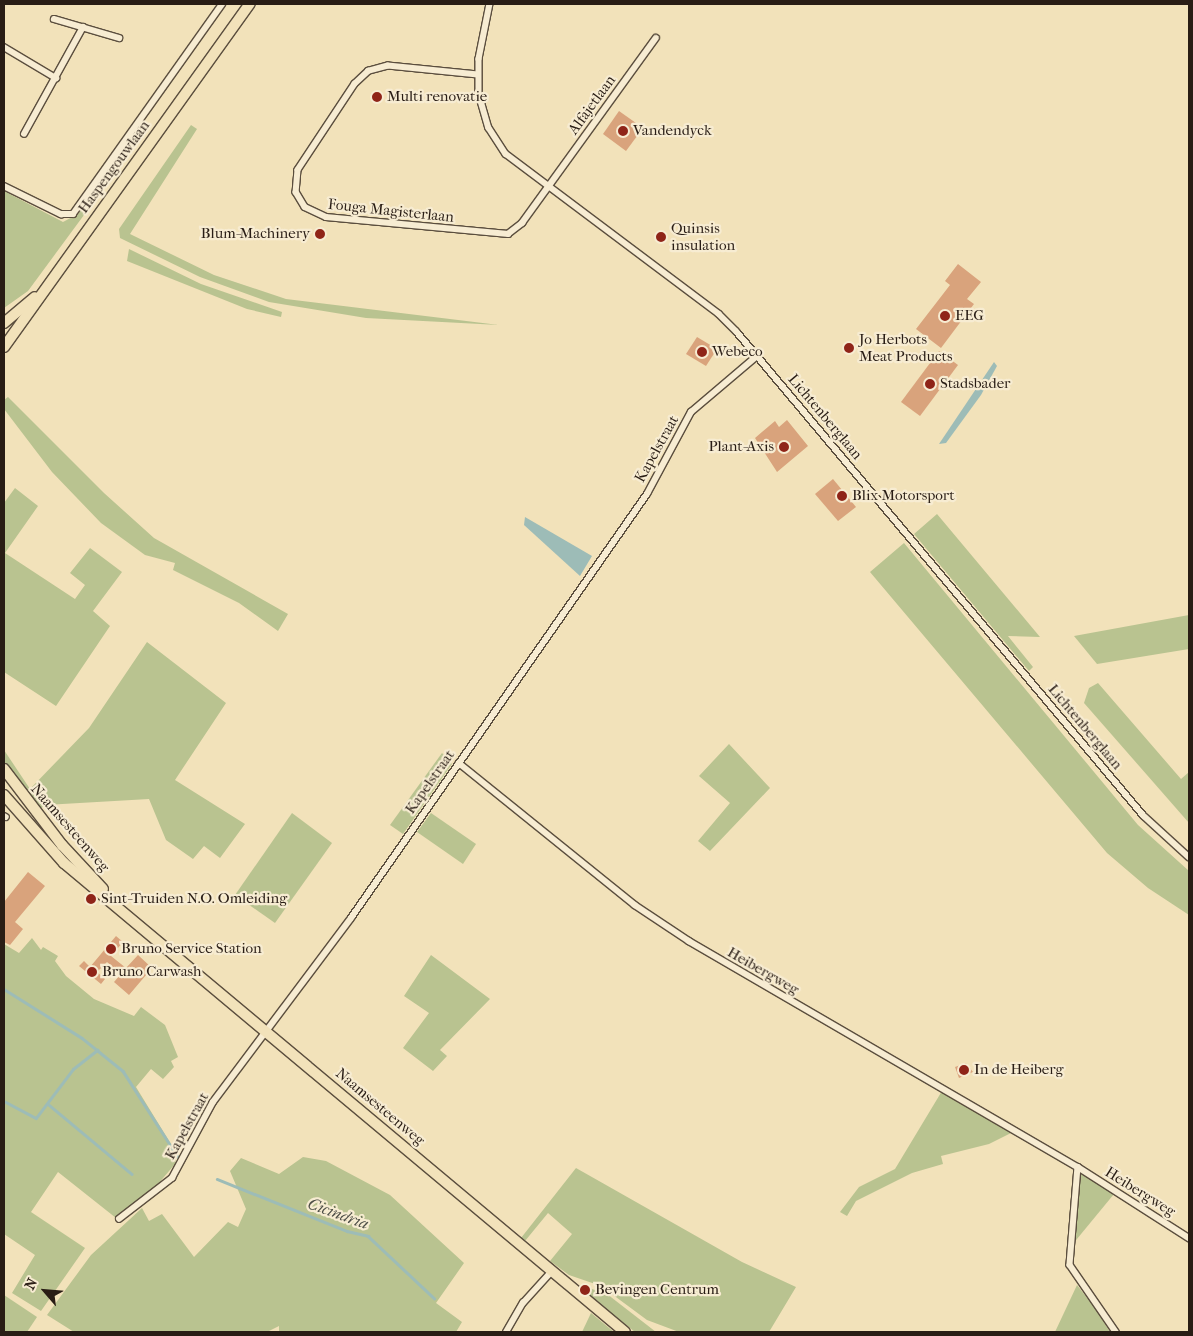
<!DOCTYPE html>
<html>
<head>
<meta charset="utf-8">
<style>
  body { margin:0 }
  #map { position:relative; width:1193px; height:1336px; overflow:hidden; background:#f2e2ba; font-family:"IM FELL French Canon",serif }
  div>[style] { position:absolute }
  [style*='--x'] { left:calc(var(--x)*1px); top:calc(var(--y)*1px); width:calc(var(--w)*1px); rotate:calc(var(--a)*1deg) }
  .green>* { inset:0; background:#b9c390 }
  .water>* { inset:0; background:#9dbcb7 }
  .stream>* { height:2.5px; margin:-1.25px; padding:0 1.25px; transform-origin:1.25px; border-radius:1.25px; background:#9dbcb7 }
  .building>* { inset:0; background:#d9a37c }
  .roads { filter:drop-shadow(1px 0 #5b4e3e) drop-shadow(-1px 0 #5b4e3e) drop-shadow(0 1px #5b4e3e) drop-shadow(0 -1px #5b4e3e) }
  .minor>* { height:5.5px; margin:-2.75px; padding:0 2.75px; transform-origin:2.75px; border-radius:2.75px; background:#f7ecd2 }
  .primary>* { height:10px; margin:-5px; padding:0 5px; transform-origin:5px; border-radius:5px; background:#f2e2ba }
  .dots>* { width:14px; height:14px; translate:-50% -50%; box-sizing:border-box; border:2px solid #f7ecd2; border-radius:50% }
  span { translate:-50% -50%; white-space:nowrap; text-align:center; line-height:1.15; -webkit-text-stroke:4.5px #f7ecd2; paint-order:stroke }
  .poi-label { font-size:15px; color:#291d15 }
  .left { translate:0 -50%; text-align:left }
  .right { translate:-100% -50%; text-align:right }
  .street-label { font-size:15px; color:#291d15 }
  .water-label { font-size:16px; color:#4c4d46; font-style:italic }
  .frame { position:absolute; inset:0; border:5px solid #291d15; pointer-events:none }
  .north { position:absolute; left:20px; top:1266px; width:50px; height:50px; -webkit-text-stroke:4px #f7ecd2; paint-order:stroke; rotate:297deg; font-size:14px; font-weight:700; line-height:20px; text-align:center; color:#291d15 }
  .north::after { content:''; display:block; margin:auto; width:18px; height:22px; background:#291d15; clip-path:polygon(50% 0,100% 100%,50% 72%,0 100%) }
</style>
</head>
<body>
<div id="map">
  <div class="green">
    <i style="clip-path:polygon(191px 125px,197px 129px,130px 234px,214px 275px,286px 299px,499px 325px,366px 318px,269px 302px,200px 277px,120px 238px,119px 229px)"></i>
    <i style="clip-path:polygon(119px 158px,123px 162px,28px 291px,4px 308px,4px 191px,63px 222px,78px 214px)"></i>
    <i style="clip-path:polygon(129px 249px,201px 284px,282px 312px,281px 317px,247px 309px,127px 261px)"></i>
    <i style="clip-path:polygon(8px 397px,104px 493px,154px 538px,288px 614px,278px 631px,239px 603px,173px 570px,175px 563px,145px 555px,101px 523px,52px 472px,4px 409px,4px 400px)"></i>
    <i style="clip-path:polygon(15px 488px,38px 506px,5px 553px,75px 599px,85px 585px,70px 573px,90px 548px,122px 572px,93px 611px,110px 626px,56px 706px,4px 672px,4px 503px)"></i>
    <i style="clip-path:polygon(937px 514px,1040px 637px,1008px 636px,1033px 667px,1029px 671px,914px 534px)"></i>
    <i style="clip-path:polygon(904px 543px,1138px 825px,1189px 871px,1189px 915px,1148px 888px,1107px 853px,870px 572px)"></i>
    <i style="clip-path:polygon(1189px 615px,1189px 649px,1097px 664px,1074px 636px)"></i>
    <i style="clip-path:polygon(147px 642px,226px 703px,175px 780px,245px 824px,220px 858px,204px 846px,193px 859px,166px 840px,149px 799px,45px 805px,39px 810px,4px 762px,4px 750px,30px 789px,89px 728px)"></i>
    <i style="clip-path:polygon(1098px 683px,1181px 779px,1189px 772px,1189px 823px,1084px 703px,1089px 688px)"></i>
    <i style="clip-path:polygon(729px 744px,770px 788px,710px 851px,698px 841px,730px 803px,699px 776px)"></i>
    <i style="clip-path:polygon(442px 753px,452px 764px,403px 834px,390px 825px)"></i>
    <i style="clip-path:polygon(292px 813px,332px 843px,275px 923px,235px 895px)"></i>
    <i style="clip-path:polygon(431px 813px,476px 844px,463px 864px,417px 832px)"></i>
    <i style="clip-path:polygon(32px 938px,41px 950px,43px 947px,58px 956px,55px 961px,66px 976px,94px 999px,134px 1016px,141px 1007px,165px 1025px,178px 1057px,171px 1061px,174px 1067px,163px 1079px,151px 1069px,136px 1087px,177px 1154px,175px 1164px,158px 1184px,116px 1218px,58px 1172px,31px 1212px,85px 1248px,41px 1311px,12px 1293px,35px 1255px,4px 1234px,4px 944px,19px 953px)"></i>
    <i style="clip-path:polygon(431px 955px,490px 999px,440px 1050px,447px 1056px,433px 1071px,403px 1048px,429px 1013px,404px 996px)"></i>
    <i style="clip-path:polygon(942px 1091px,1011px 1133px,989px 1144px,941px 1156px,943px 1164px,912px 1173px,856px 1201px,847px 1216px,840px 1212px,859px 1187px,895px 1169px)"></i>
    <i style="clip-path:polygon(303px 1157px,326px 1161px,390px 1195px,464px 1263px,436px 1303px,462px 1322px,456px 1332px,279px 1332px,279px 1326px,267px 1332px,74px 1332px,47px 1315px,91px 1255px,142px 1208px,149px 1221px,162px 1214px,194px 1257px,228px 1222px,238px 1227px,246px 1209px,230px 1171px,241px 1158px,279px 1174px)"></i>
    <i style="clip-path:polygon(576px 1168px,742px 1262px,796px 1287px,769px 1332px,679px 1332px,647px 1320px,601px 1286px,569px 1275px,550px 1261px,572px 1234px,548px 1213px,525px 1241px,521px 1238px)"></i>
    <i style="clip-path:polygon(1082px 1173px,1114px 1194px,1072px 1245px,1080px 1174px)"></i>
    <i style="clip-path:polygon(1077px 1285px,1095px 1308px,1110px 1332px,1055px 1332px)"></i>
    <i style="clip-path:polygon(583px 1286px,607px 1294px,656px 1332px,635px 1332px,585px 1292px)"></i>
    <i style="clip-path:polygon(4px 1295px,37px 1317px,27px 1332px,4px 1332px)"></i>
    <i style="clip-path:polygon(591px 1313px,614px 1332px,582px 1332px)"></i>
  </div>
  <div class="water">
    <i style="clip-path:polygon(994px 362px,997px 366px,981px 395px,946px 443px,939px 444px)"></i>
    <i style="clip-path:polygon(525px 517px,592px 556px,580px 576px,524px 525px)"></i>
  </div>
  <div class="stream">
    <i style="--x:4;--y:989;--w:92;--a:32.1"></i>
    <i style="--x:82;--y:1038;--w:53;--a:38.8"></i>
    <i style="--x:123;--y:1071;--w:102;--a:57.4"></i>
    <i style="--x:4;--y:1101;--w:36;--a:28"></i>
    <i style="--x:36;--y:1118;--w:61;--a:-52.9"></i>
    <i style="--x:73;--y:1069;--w:31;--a:-38"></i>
    <i style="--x:48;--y:1104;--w:109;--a:39.8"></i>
    <i style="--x:217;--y:1179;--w:140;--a:21.8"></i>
    <i style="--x:347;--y:1231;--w:22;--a:13"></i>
    <i style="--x:368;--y:1236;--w:91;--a:43.2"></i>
  </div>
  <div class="building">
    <i style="clip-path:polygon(619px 111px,643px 128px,626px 151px,603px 134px)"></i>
    <i style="clip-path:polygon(958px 264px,981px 282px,967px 299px,974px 304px,941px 348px,916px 329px,950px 285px,945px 281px)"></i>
    <i style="clip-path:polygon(697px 337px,717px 349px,706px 366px,686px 354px)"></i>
    <i style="clip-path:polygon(939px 351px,958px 365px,920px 416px,901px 402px)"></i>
    <i style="clip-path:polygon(787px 420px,808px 446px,777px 472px,755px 438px,775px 421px,779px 427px)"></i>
    <i style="clip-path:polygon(833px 479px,856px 507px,838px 521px,815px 494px)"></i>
    <i style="clip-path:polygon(28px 872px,45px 886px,15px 922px,23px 929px,10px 945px,4px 942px,4px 902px)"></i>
    <i style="clip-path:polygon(116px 936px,123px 942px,111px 956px,126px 968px,138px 955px,152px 968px,129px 995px,114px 982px,121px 974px,107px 962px,97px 972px,105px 979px,101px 984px,79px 966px,84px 961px,90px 967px)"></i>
    <i style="clip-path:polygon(966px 1063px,973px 1072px,959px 1078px,955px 1067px)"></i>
  </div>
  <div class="roads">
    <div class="minor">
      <i style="--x:490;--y:4;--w:56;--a:101.3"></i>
      <i style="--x:479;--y:59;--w:35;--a:90"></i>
      <i style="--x:479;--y:94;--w:35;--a:74"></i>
      <i style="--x:489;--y:128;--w:31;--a:57"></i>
      <i style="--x:506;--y:154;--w:266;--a:36.9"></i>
      <i style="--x:719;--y:314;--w:25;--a:45"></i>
      <i style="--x:737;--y:332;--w:632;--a:49.94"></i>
      <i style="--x:1144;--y:816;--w:61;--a:42.3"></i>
      <i style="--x:54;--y:19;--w:68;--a:16.3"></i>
      <i style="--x:4;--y:47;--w:61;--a:30.8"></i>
      <i style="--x:478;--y:75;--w:90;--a:-174.3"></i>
      <i style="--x:388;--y:66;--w:20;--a:165"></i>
      <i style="--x:369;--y:71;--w:19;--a:137"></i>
      <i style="--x:355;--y:84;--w:103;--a:123.5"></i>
      <i style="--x:298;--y:170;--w:22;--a:95"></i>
      <i style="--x:296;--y:192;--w:17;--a:59"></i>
      <i style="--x:305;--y:207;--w:23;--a:25"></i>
      <i style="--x:326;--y:217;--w:183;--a:5.3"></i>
      <i style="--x:508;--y:234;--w:18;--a:-38"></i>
      <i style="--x:522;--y:223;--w:228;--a:-54.1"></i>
      <i style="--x:24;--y:134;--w:122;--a:-61.1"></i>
      <i style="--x:4;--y:186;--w:64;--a:26.2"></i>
      <i style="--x:61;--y:214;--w:12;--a:0"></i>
      <i style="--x:73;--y:214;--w:257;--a:-54.6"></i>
      <i style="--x:459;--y:763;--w:226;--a:38.9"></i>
      <i style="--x:635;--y:905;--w:65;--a:33.7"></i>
      <i style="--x:689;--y:941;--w:450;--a:30.2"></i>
      <i style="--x:1078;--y:1167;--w:132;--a:32.6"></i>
      <i style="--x:4;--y:816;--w:2;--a:27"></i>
      <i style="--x:1078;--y:1167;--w:98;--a:94.7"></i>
      <i style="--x:1070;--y:1265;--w:81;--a:55.5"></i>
      <i style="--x:119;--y:1219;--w:67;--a:-37.7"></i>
      <i style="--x:172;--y:1178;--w:86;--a:-61.7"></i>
      <i style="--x:213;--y:1102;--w:230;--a:-53.1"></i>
      <i style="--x:351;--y:918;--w:517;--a:-55.08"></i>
      <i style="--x:647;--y:494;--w:93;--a:-61.8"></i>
      <i style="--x:691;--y:412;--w:87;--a:-40.3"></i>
      <i style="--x:506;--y:1332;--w:34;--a:-60"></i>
      <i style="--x:523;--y:1303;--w:43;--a:-47.8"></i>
    </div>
    <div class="primary">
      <i style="--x:4;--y:323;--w:40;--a:-40"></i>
      <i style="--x:4;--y:347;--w:422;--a:-54.4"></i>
      <i style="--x:4;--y:769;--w:96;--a:52.7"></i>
      <i style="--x:62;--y:845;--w:60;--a:47"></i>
      <i style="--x:4;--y:795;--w:91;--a:48.6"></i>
      <i style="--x:64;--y:863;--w:731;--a:39.9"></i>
    </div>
  </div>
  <div class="dots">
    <i style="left:377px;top:97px;background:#8f2418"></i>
    <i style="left:623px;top:131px;background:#8f2418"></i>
    <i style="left:320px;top:234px;background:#8f2418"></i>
    <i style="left:661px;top:237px;background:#8f2418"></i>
    <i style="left:945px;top:316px;background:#8f2418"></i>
    <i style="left:849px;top:348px;background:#8f2418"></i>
    <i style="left:702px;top:352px;background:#8f2418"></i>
    <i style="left:930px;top:384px;background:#8f2418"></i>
    <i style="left:784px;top:447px;background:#8f2418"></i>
    <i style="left:842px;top:496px;background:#8f2418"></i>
    <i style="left:91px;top:899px;background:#8f2418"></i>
    <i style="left:111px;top:949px;background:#8f2418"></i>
    <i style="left:92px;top:972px;background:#8f2418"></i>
    <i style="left:964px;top:1070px;background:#8f2418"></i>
    <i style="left:585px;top:1290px;background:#8f2418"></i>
  </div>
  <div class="poi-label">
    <span class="left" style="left:387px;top:97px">Multi renovatie</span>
    <span class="left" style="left:633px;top:131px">Vandendyck</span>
    <span class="left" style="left:671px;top:237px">Quinsis<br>insulation</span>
    <span class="right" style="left:310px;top:234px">Blum-Machinery</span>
    <span class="left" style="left:955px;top:316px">EEG</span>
    <span class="left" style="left:859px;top:348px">Jo Herbots<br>Meat Products</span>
    <span class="left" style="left:712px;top:352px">Webeco</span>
    <span class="left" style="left:940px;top:384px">Stadsbader</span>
    <span class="right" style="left:774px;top:447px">Plant-Axis</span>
    <span class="left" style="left:852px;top:496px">Blix Motorsport</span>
    <span class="left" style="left:101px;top:899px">Sint-Truiden N.O. Omleiding</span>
    <span class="left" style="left:121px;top:949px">Bruno Service Station</span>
    <span class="left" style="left:102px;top:972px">Bruno Carwash</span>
    <span class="left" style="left:974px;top:1070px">In de Heiberg</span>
    <span class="left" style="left:595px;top:1290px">Bevingen Centrum</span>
  </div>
  <div class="street-label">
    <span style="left:592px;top:105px;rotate:-54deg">Alfajetlaan</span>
    <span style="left:114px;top:167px;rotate:-54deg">Haspengouwlaan</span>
    <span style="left:391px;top:211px;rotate:6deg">Fouga Magisterlaan</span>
    <span style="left:825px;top:417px;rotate:50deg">Lichtenberglaan</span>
    <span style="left:657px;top:449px;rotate:-61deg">Kapelstraat</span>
    <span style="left:1085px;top:727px;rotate:50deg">Lichtenberglaan</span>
    <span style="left:430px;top:782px;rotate:-55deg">Kapelstraat</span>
    <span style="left:70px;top:828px;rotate:49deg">Naamsesteenweg</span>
    <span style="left:763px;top:971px;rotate:30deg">Heibergweg</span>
    <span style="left:380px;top:1107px;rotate:40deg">Naamsesteenweg</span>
    <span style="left:187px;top:1126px;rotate:-61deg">Kapelstraat</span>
    <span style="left:1140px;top:1192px;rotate:32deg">Heibergweg</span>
  </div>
  <div class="water-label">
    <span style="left:338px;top:1214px;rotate:20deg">Cicindria</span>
  </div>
  <div class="frame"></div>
  <div class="north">N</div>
</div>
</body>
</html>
